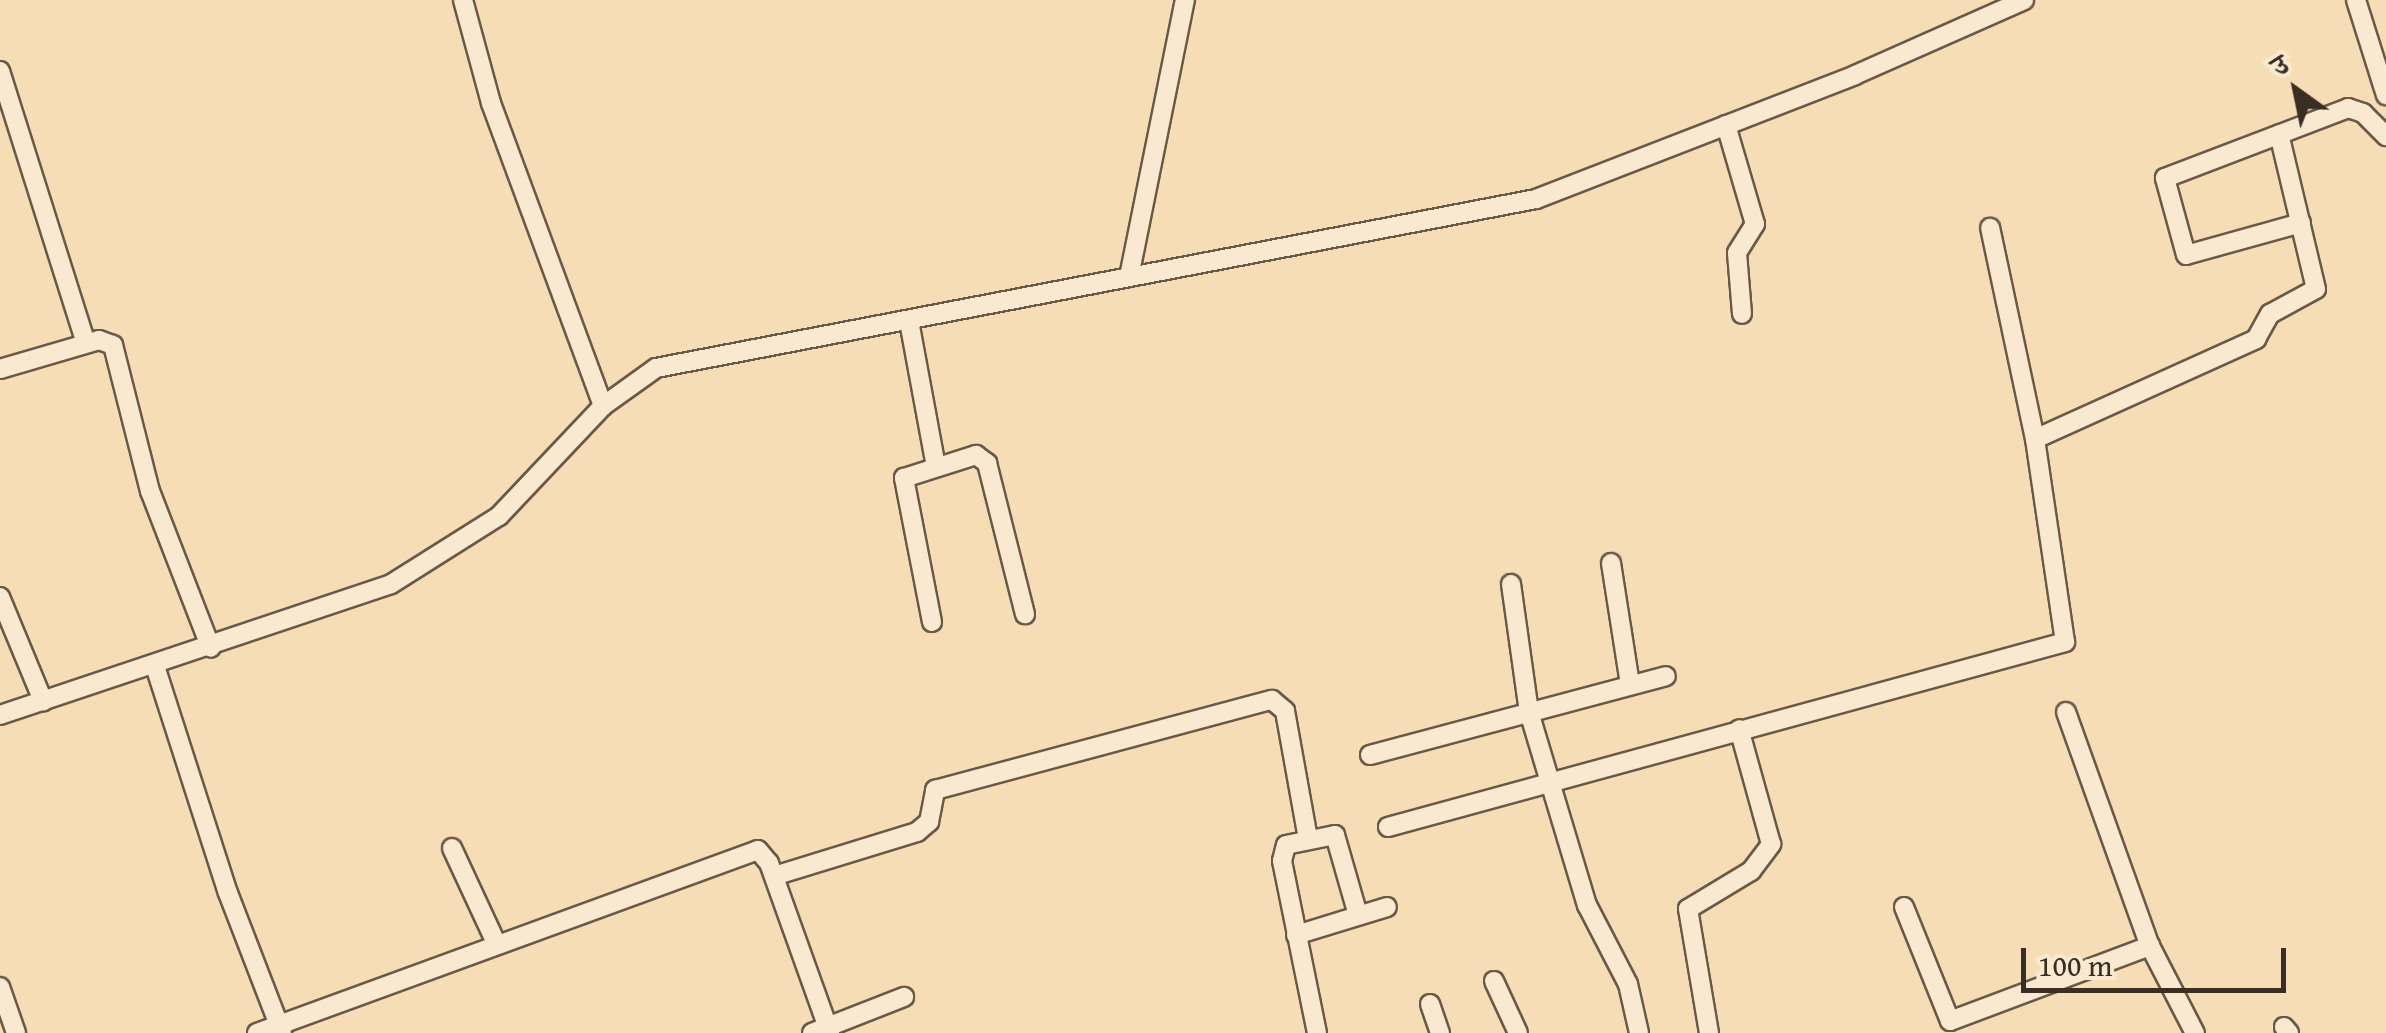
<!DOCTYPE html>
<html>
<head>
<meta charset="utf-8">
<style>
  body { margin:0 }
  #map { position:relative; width:2386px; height:1033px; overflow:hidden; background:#f6ddb6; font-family:"Gentium Book Plus","Noto Serif Devanagari",serif }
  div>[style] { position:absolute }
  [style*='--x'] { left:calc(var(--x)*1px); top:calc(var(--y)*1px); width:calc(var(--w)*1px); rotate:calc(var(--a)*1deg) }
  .roads { filter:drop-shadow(2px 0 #695a48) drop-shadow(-2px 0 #695a48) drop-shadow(0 2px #695a48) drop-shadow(0 -2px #695a48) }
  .minor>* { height:18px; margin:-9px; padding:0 9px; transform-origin:9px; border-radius:9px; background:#f9e9d0 }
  span { translate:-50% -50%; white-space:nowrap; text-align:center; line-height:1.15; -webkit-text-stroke:10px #f9e9d0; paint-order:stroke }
  .north { position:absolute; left:2246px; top:40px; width:100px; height:100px; -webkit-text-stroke:8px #f9e9d0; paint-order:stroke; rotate:327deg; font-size:28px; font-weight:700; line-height:40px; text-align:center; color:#3a2e24 }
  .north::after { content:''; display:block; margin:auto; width:35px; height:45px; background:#3a2e24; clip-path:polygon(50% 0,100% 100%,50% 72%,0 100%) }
  .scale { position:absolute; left:2021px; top:948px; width:265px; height:45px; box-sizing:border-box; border:5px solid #3a2e24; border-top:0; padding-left:12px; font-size:30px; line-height:35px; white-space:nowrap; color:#3a2e24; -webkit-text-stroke:8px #f9e9d0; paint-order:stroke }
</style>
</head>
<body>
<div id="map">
  <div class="roads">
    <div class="minor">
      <i style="--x:463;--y:0;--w:107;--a:74.8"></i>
      <i style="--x:491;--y:103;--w:323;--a:69.7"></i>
      <i style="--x:2356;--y:0;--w:100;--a:72.5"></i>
      <i style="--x:0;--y:71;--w:285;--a:72.5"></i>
      <i style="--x:1726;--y:125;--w:103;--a:73.7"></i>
      <i style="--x:1755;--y:224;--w:34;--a:122"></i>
      <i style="--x:1737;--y:253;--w:61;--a:85.3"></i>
      <i style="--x:2301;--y:223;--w:119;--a:164.5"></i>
      <i style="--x:2186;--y:255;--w:80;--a:-105.3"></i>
      <i style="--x:2165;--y:178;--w:196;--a:-20.9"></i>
      <i style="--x:2348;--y:108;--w:16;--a:18"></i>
      <i style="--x:2363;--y:113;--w:33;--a:45"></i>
      <i style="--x:1129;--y:277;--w:283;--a:-78.6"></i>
      <i style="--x:909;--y:321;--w:147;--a:79.5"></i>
      <i style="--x:0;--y:369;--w:103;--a:-16.3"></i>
      <i style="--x:99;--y:340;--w:15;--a:20"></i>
      <i style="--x:113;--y:345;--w:151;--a:75.8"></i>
      <i style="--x:150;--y:491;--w:168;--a:68.8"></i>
      <i style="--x:2035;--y:439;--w:243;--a:-24.3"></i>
      <i style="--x:2256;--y:339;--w:29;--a:-61"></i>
      <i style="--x:2270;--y:314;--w:52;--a:-28.5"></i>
      <i style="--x:2316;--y:289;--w:159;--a:-103.4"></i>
      <i style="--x:1611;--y:563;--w:123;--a:81.1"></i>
      <i style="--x:1511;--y:584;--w:129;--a:82"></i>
      <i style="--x:1529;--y:712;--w:202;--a:73.3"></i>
      <i style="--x:1587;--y:905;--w:89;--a:62.6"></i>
      <i style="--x:1628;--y:984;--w:50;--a:77.3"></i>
      <i style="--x:0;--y:597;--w:113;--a:67.5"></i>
      <i style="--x:932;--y:622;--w:147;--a:-101"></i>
      <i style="--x:904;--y:478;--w:76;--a:-17.7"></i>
      <i style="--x:976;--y:455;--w:14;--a:36"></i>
      <i style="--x:987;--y:463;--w:156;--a:75.9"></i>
      <i style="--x:155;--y:666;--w:238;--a:72.2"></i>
      <i style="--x:228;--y:893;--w:150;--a:68.9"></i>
      <i style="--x:2066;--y:712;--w:249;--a:70.3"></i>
      <i style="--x:2150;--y:946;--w:98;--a:62.7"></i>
      <i style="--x:0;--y:715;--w:412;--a:-18.5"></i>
      <i style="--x:391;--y:584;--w:128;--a:-32.2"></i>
      <i style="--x:499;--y:516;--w:151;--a:-46.6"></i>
      <i style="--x:603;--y:406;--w:65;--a:-35.6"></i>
      <i style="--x:656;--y:368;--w:896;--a:-10.87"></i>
      <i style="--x:1536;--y:199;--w:342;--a:-21.2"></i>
      <i style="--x:1855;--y:75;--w:185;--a:-23.9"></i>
      <i style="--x:1370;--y:755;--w:306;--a:-14.9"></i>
      <i style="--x:1388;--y:827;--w:702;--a:-15.28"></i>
      <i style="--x:2065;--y:642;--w:205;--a:-98.4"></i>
      <i style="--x:2035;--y:439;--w:216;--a:-102"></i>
      <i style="--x:452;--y:848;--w:105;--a:65.1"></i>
      <i style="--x:774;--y:876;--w:150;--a:-17.1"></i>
      <i style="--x:917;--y:832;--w:16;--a:-40"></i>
      <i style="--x:929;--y:822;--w:33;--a:-79"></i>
      <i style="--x:935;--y:790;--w:349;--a:-15"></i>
      <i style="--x:1272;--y:700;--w:17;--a:40"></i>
      <i style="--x:1285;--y:711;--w:130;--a:79.8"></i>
      <i style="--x:1904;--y:907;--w:123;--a:68"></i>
      <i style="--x:1950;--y:1021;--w:214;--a:-20.6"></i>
      <i style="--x:1296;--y:935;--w:95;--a:-17.1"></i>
      <i style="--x:1494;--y:981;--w:57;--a:65.2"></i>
      <i style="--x:0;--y:987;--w:49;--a:70.8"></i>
      <i style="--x:1430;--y:1004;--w:31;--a:71"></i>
      <i style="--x:2284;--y:1027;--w:8;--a:50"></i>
      <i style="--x:257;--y:1033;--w:533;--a:-20.07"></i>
      <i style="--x:758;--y:850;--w:17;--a:50"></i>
      <i style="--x:769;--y:863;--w:181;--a:70.3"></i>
      <i style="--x:812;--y:1033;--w:99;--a:-21.4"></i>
      <i style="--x:1317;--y:1033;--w:176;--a:-101.5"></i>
      <i style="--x:1282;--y:861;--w:16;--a:-76"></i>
      <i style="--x:1286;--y:845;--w:50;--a:-11.5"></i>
      <i style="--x:1335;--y:835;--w:83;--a:74"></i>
      <i style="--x:1709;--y:1033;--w:126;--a:-99.6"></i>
      <i style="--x:1688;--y:909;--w:74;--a:-31.1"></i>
      <i style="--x:1751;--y:871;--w:34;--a:-53"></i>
      <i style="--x:1771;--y:844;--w:119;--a:-105.5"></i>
    </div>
  </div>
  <div class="north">उ</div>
  <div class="scale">100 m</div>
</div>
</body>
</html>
